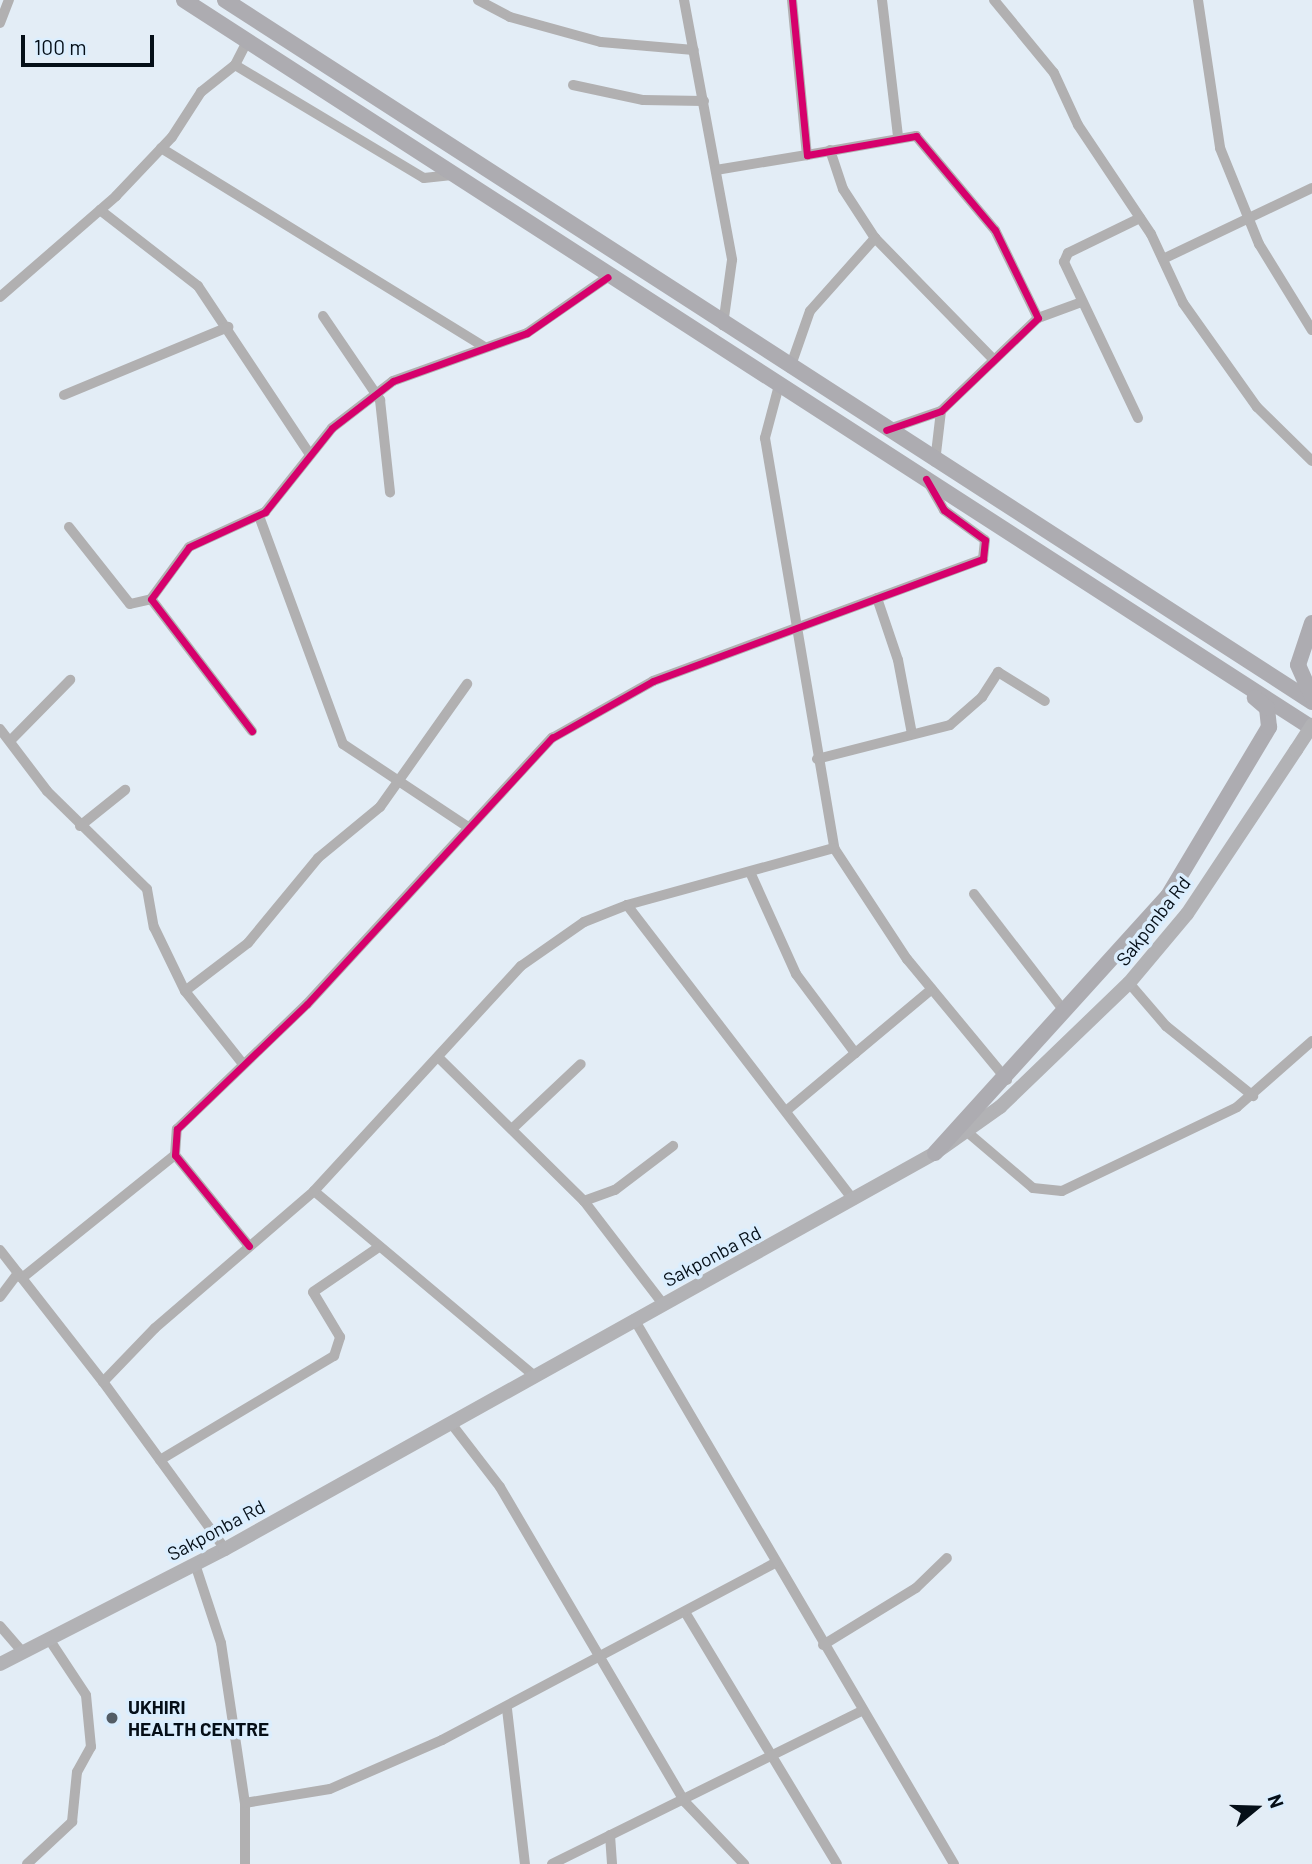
<!DOCTYPE html>
<html>
<head>
<meta charset="utf-8">
<style>
  body { margin:0 }
  #map { position:relative; width:1312px; height:1864px; overflow:hidden; background:#e3edf6; font-family:Barlow,sans-serif }
  div>[style] { position:absolute }
  [style*='--x'] { left:calc(var(--x)*1px); top:calc(var(--y)*1px); width:calc(var(--w)*1px); rotate:calc(var(--a)*1deg) }
  .minor>* { height:10px; margin:-5px; padding:0 5px; transform-origin:5px; border-radius:5px; background:#b1b0b1 }
  .major>* { height:14px; margin:-7px; padding:0 7px; transform-origin:7px; border-radius:7px; background:#b2b2b5 }
  .highway>* { height:16px; margin:-8px; padding:0 8px; transform-origin:8px; border-radius:8px; background:#adacb1 }
  .major-bridge>* { height:14px; margin:-7px; padding:0 7px; transform-origin:7px; border-radius:7px; background:#b2b2b5 }
  .cycleway>* { height:7px; margin:-3.5px; padding:0 3.5px; transform-origin:3.5px; border-radius:3.5px; background:#d6006c }
  .dots>* { width:19px; height:19px; translate:-50% -50%; box-sizing:border-box; border:4px solid #dbeefe; border-radius:50% }
  span { translate:-50% -50%; white-space:nowrap; text-align:center; line-height:1.15; -webkit-text-stroke:7px #dbeefe; paint-order:stroke }
  .street-label { font-size:19px; color:#050f18 }
  .poi-label { font-size:19px; color:#050f18; font-weight:700 }
  .left { translate:0 -50%; text-align:left }
  .north { position:absolute; left:1221px; top:1773px; width:70px; height:70px; -webkit-text-stroke:5px #dbeefe; paint-order:stroke; rotate:71deg; font-size:19px; font-weight:700; line-height:28px; text-align:center; color:#050f18 }
  .north::after { content:''; display:block; margin:auto; width:24px; height:32px; background:#050f18; clip-path:polygon(50% 0,100% 100%,50% 72%,0 100%) }
  .scale { position:absolute; left:21px; top:35px; width:133px; height:32px; box-sizing:border-box; border:4px solid #050f18; border-top:0; padding-left:9px; font-size:21px; line-height:24px; white-space:nowrap; color:#050f18; -webkit-text-stroke:5px #dbeefe; paint-order:stroke }
</style>
</head>
<body>
<div id="map">
  <div class="minor">
    <i style="--x:478;--y:0;--w:36;--a:28"></i>
    <i style="--x:510;--y:17;--w:94;--a:15.4"></i>
    <i style="--x:601;--y:42;--w:93;--a:4.9"></i>
    <i style="--x:684;--y:0;--w:264;--a:79.5"></i>
    <i style="--x:732;--y:260;--w:66;--a:97.9"></i>
    <i style="--x:792;--y:0;--w:156;--a:84.5"></i>
    <i style="--x:807;--y:155;--w:111;--a:-9.9"></i>
    <i style="--x:916;--y:136;--w:123;--a:50"></i>
    <i style="--x:995;--y:230;--w:98;--a:64"></i>
    <i style="--x:1038;--y:318;--w:134;--a:136.2"></i>
    <i style="--x:941;--y:411;--w:58;--a:160.9"></i>
    <i style="--x:882;--y:0;--w:137;--a:83.3"></i>
    <i style="--x:994;--y:0;--w:94;--a:50.6"></i>
    <i style="--x:1054;--y:73;--w:57;--a:65.2"></i>
    <i style="--x:1078;--y:125;--w:131;--a:56.2"></i>
    <i style="--x:1151;--y:234;--w:76;--a:65.1"></i>
    <i style="--x:1183;--y:303;--w:128;--a:54.6"></i>
    <i style="--x:1257;--y:407;--w:77;--a:44.5"></i>
    <i style="--x:1198;--y:0;--w:150;--a:81.5"></i>
    <i style="--x:1220;--y:148;--w:104;--a:67.9"></i>
    <i style="--x:1259;--y:244;--w:101;--a:58.4"></i>
    <i style="--x:0;--y:23;--w:25;--a:-69"></i>
    <i style="--x:235;--y:65;--w:220;--a:30.9"></i>
    <i style="--x:424;--y:178;--w:28;--a:-6"></i>
    <i style="--x:573;--y:85;--w:72;--a:12.1"></i>
    <i style="--x:643;--y:100;--w:61;--a:0.9"></i>
    <i style="--x:161;--y:148;--w:378;--a:31.6"></i>
    <i style="--x:830;--y:150;--w:41;--a:71.6"></i>
    <i style="--x:843;--y:189;--w:59;--a:56.9"></i>
    <i style="--x:875;--y:238;--w:168;--a:45.7"></i>
    <i style="--x:716;--y:170;--w:92;--a:-9.4"></i>
    <i style="--x:100;--y:210;--w:124;--a:37.8"></i>
    <i style="--x:198;--y:286;--w:201;--a:56.4"></i>
    <i style="--x:1163;--y:259;--w:165;--a:-25.5"></i>
    <i style="--x:0;--y:297;--w:154;--a:-41"></i>
    <i style="--x:116;--y:196;--w:81;--a:-46.5"></i>
    <i style="--x:172;--y:137;--w:54;--a:-57.2"></i>
    <i style="--x:201;--y:92;--w:43;--a:-38.5"></i>
    <i style="--x:235;--y:65;--w:27;--a:-63"></i>
    <i style="--x:323;--y:316;--w:102;--a:55.8"></i>
    <i style="--x:380;--y:400;--w:93;--a:83.8"></i>
    <i style="--x:1038;--y:318;--w:44;--a:-20.1"></i>
    <i style="--x:790;--y:368;--w:60;--a:-70.7"></i>
    <i style="--x:810;--y:311;--w:98;--a:-48.3"></i>
    <i style="--x:778;--y:389;--w:51;--a:104.9"></i>
    <i style="--x:765;--y:438;--w:416;--a:80.4"></i>
    <i style="--x:834;--y:848;--w:133;--a:56.7"></i>
    <i style="--x:907;--y:959;--w:157;--a:50.4"></i>
    <i style="--x:64;--y:395;--w:178;--a:-22.5"></i>
    <i style="--x:1138;--y:418;--w:173;--a:-115.4"></i>
    <i style="--x:1064;--y:262;--w:10;--a:-66"></i>
    <i style="--x:1068;--y:253;--w:80;--a:-25.9"></i>
    <i style="--x:935;--y:462;--w:51;--a:-83.3"></i>
    <i style="--x:259;--y:516;--w:243;--a:69.8"></i>
    <i style="--x:343;--y:744;--w:150;--a:33.6"></i>
    <i style="--x:69;--y:527;--w:98;--a:51.6"></i>
    <i style="--x:130;--y:604;--w:22;--a:-13"></i>
    <i style="--x:877;--y:598;--w:65;--a:71.3"></i>
    <i style="--x:898;--y:660;--w:75;--a:79.3"></i>
    <i style="--x:0;--y:729;--w:78;--a:52.8"></i>
    <i style="--x:47;--y:791;--w:140;--a:44.4"></i>
    <i style="--x:147;--y:889;--w:39;--a:80"></i>
    <i style="--x:154;--y:927;--w:71;--a:64.2"></i>
    <i style="--x:185;--y:991;--w:93;--a:51.5"></i>
    <i style="--x:252;--y:731;--w:166;--a:-127.4"></i>
    <i style="--x:151;--y:599;--w:64;--a:-53.8"></i>
    <i style="--x:189;--y:547;--w:84;--a:-24.7"></i>
    <i style="--x:265;--y:512;--w:107;--a:-51.4"></i>
    <i style="--x:332;--y:428;--w:77;--a:-37.6"></i>
    <i style="--x:393;--y:381;--w:142;--a:-19.7"></i>
    <i style="--x:527;--y:333;--w:98;--a:-34.7"></i>
    <i style="--x:10;--y:741;--w:86;--a:-45.5"></i>
    <i style="--x:817;--y:759;--w:137;--a:-14.3"></i>
    <i style="--x:950;--y:725;--w:43;--a:-41.2"></i>
    <i style="--x:982;--y:697;--w:30;--a:-57"></i>
    <i style="--x:998;--y:672;--w:55;--a:31.7"></i>
    <i style="--x:80;--y:826;--w:58;--a:-38.7"></i>
    <i style="--x:750;--y:872;--w:112;--a:65.7"></i>
    <i style="--x:796;--y:974;--w:99;--a:53.2"></i>
    <i style="--x:974;--y:894;--w:149;--a:52.4"></i>
    <i style="--x:627;--y:905;--w:372;--a:52.5"></i>
    <i style="--x:1129;--y:983;--w:57;--a:49.3"></i>
    <i style="--x:1166;--y:1026;--w:112;--a:38.8"></i>
    <i style="--x:185;--y:991;--w:79;--a:-37.3"></i>
    <i style="--x:248;--y:943;--w:110;--a:-50.5"></i>
    <i style="--x:318;--y:858;--w:80;--a:-39.4"></i>
    <i style="--x:380;--y:807;--w:151;--a:-54.7"></i>
    <i style="--x:441;--y:1060;--w:201;--a:44.6"></i>
    <i style="--x:584;--y:1201;--w:130;--a:52.5"></i>
    <i style="--x:786;--y:1111;--w:190;--a:-39.9"></i>
    <i style="--x:513;--y:1128;--w:93;--a:-43.3"></i>
    <i style="--x:966;--y:1131;--w:88;--a:40.4"></i>
    <i style="--x:1033;--y:1188;--w:29;--a:6"></i>
    <i style="--x:1062;--y:1191;--w:194;--a:-25.6"></i>
    <i style="--x:1237;--y:1107;--w:100;--a:-41.3"></i>
    <i style="--x:314;--y:1191;--w:285;--a:40"></i>
    <i style="--x:584;--y:1201;--w:33;--a:-20"></i>
    <i style="--x:615;--y:1190;--w:73;--a:-37.2"></i>
    <i style="--x:249;--y:1246;--w:117;--a:-129.1"></i>
    <i style="--x:175;--y:1155;--w:26;--a:-86"></i>
    <i style="--x:177;--y:1129;--w:180;--a:-43.9"></i>
    <i style="--x:307;--y:1004;--w:362;--a:-47.4"></i>
    <i style="--x:552;--y:738;--w:116;--a:-29.4"></i>
    <i style="--x:653;--y:681;--w:352;--a:-20.3"></i>
    <i style="--x:983;--y:559;--w:19;--a:-84"></i>
    <i style="--x:985;--y:540;--w:51;--a:-143.8"></i>
    <i style="--x:944;--y:510;--w:34;--a:-120"></i>
    <i style="--x:0;--y:1250;--w:167;--a:52"></i>
    <i style="--x:22;--y:1278;--w:196;--a:-38.8"></i>
    <i style="--x:0;--y:1297;--w:30;--a:-53"></i>
    <i style="--x:634;--y:1319;--w:632;--a:59.58"></i>
    <i style="--x:450;--y:1422;--w:82;--a:52.4"></i>
    <i style="--x:500;--y:1487;--w:365;--a:59.6"></i>
    <i style="--x:685;--y:1802;--w:86;--a:46.4"></i>
    <i style="--x:160;--y:1460;--w:203;--a:-30.9"></i>
    <i style="--x:334;--y:1356;--w:20;--a:-72"></i>
    <i style="--x:340;--y:1337;--w:52;--a:-121"></i>
    <i style="--x:313;--y:1292;--w:80;--a:-34.3"></i>
    <i style="--x:225;--y:1549;--w:207;--a:-126.1"></i>
    <i style="--x:103;--y:1382;--w:75;--a:-46.1"></i>
    <i style="--x:155;--y:1328;--w:210;--a:-40.7"></i>
    <i style="--x:314;--y:1191;--w:306;--a:-47.4"></i>
    <i style="--x:521;--y:966;--w:77;--a:-34.9"></i>
    <i style="--x:584;--y:922;--w:46;--a:-21.6"></i>
    <i style="--x:627;--y:905;--w:215;--a:-15.4"></i>
    <i style="--x:195;--y:1564;--w:83;--a:71.8"></i>
    <i style="--x:221;--y:1643;--w:162;--a:81.5"></i>
    <i style="--x:245;--y:1803;--w:61;--a:90"></i>
    <i style="--x:685;--y:1612;--w:294;--a:58.9"></i>
    <i style="--x:0;--y:1626;--w:35;--a:49"></i>
    <i style="--x:823;--y:1645;--w:109;--a:-31.5"></i>
    <i style="--x:916;--y:1588;--w:43;--a:-44.1"></i>
    <i style="--x:507;--y:1709;--w:156;--a:83.4"></i>
    <i style="--x:245;--y:1803;--w:86;--a:-9.4"></i>
    <i style="--x:330;--y:1789;--w:122;--a:-23.6"></i>
    <i style="--x:442;--y:1740;--w:377;--a:-28"></i>
    <i style="--x:610;--y:1835;--w:29;--a:86"></i>
    <i style="--x:27;--y:1864;--w:62;--a:-43"></i>
    <i style="--x:72;--y:1822;--w:50;--a:-84.3"></i>
    <i style="--x:77;--y:1772;--w:29;--a:-61"></i>
    <i style="--x:91;--y:1747;--w:52;--a:-95.5"></i>
    <i style="--x:86;--y:1695;--w:67;--a:-123.5"></i>
    <i style="--x:552;--y:1864;--w:345;--a:-26.3"></i>
  </div>
  <div class="major">
    <i style="--x:0;--y:1664;--w:253;--a:-27.1"></i>
    <i style="--x:225;--y:1549;--w:813;--a:-29.15"></i>
    <i style="--x:935;--y:1153;--w:80;--a:-35.3"></i>
    <i style="--x:1000;--y:1107;--w:179;--a:-43.9"></i>
    <i style="--x:1129;--y:983;--w:90;--a:-50"></i>
    <i style="--x:1187;--y:914;--w:197;--a:-56.4"></i>
  </div>
  <div class="highway">
    <i style="--x:184;--y:0;--w:1343;--a:32.84"></i>
    <i style="--x:225;--y:0;--w:1294;--a:32.85"></i>
    <i style="--x:1312;--y:623;--w:44;--a:108.4"></i>
    <i style="--x:1298;--y:665;--w:34;--a:66"></i>
    <i style="--x:935;--y:1153;--w:347;--a:-47.8"></i>
    <i style="--x:1168;--y:896;--w:197;--a:-59.1"></i>
    <i style="--x:1269;--y:727;--w:19;--a:-96"></i>
    <i style="--x:1267;--y:708;--w:16;--a:-140"></i>
  </div>
  <div class="major-bridge">
    <i style="--x:1296;--y:750;--w:30;--a:-57"></i>
  </div>
  <div class="cycleway">
    <i style="--x:792;--y:0;--w:156;--a:84.5"></i>
    <i style="--x:807;--y:155;--w:111;--a:-9.9"></i>
    <i style="--x:916;--y:136;--w:123;--a:50"></i>
    <i style="--x:995;--y:230;--w:98;--a:64"></i>
    <i style="--x:1038;--y:318;--w:134;--a:136.2"></i>
    <i style="--x:941;--y:411;--w:58;--a:160.9"></i>
    <i style="--x:252;--y:731;--w:166;--a:-127.4"></i>
    <i style="--x:151;--y:599;--w:64;--a:-53.8"></i>
    <i style="--x:189;--y:547;--w:84;--a:-24.7"></i>
    <i style="--x:265;--y:512;--w:107;--a:-51.4"></i>
    <i style="--x:332;--y:428;--w:77;--a:-37.6"></i>
    <i style="--x:393;--y:381;--w:142;--a:-19.7"></i>
    <i style="--x:527;--y:333;--w:98;--a:-34.7"></i>
    <i style="--x:249;--y:1246;--w:117;--a:-129.1"></i>
    <i style="--x:175;--y:1155;--w:26;--a:-86"></i>
    <i style="--x:177;--y:1129;--w:180;--a:-43.9"></i>
    <i style="--x:307;--y:1004;--w:362;--a:-47.4"></i>
    <i style="--x:552;--y:738;--w:116;--a:-29.4"></i>
    <i style="--x:653;--y:681;--w:352;--a:-20.3"></i>
    <i style="--x:983;--y:559;--w:19;--a:-84"></i>
    <i style="--x:985;--y:540;--w:51;--a:-143.8"></i>
    <i style="--x:944;--y:510;--w:36;--a:-120"></i>
  </div>
  <div class="dots">
    <i style="left:112px;top:1718px;background:#535d66"></i>
  </div>
  <div class="street-label">
    <span style="left:1153px;top:921px;rotate:-52deg">Sakponba Rd</span>
    <span style="left:712px;top:1256px;rotate:-28deg">Sakponba Rd</span>
    <span style="left:216px;top:1530px;rotate:-28deg">Sakponba Rd</span>
  </div>
  <div class="poi-label">
    <span class="left" style="left:128px;top:1718px">UKHIRI<br>HEALTH CENTRE</span>
  </div>
  <div class="north">N</div>
  <div class="scale">100 m</div>
</div>
</body>
</html>
